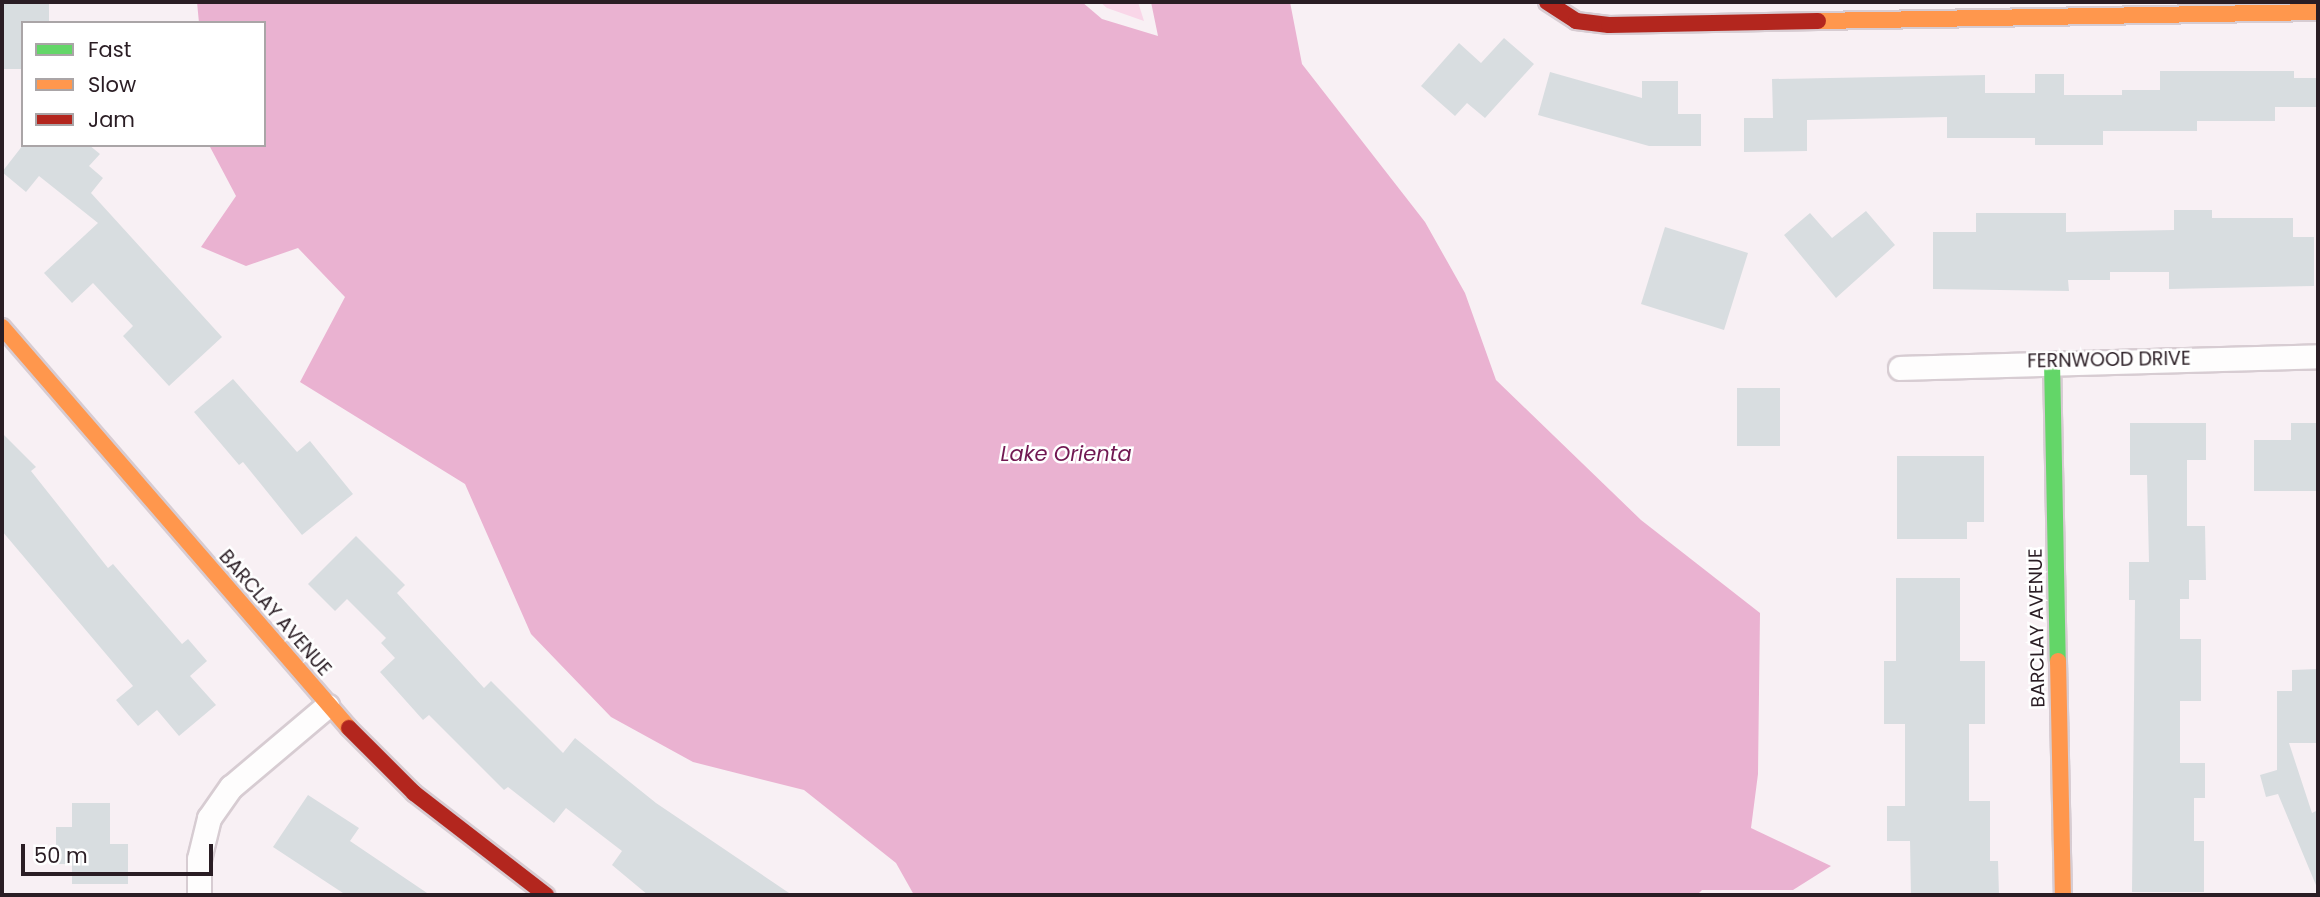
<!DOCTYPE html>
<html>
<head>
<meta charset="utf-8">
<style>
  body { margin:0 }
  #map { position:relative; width:2320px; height:897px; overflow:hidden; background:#f8f0f4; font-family:Poppins,sans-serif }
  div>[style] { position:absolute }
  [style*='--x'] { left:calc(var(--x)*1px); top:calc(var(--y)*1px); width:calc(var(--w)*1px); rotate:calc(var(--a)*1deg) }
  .green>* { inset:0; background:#f9d6e8 }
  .water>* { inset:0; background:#eab2d1 }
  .building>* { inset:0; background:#d8dde0 }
  .roads { filter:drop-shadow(2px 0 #d7ccd2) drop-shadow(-2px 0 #d7ccd2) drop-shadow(0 2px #d7ccd2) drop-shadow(0 -2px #d7ccd2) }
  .street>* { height:23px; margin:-11.5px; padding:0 11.5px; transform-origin:11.5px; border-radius:11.5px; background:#fefdfd }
  .fast>* { height:16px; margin:-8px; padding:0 8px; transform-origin:8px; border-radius:8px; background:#63d668 }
  .slow>* { height:16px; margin:-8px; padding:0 8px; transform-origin:8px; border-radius:8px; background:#ff974d }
  .jam>* { height:16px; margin:-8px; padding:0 8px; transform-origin:8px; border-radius:8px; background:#b3261e }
  span { translate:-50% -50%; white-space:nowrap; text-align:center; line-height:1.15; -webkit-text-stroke:5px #fff; paint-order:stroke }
  .street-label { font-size:19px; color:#2a1d24 }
  .water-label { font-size:21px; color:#711852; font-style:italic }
  .frame { position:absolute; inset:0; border:4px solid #2a1d24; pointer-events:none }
  .legend { position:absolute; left:21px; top:21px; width:245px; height:126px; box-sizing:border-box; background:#fff; border:2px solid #aaa5a7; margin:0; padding:9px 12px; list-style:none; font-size:21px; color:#2a1d24 }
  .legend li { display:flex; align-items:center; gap:14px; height:35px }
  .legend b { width:35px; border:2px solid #aaa5a7 }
  .scale { position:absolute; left:21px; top:844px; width:192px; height:32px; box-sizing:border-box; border:4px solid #2a1d24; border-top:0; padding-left:9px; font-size:21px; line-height:24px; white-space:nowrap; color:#2a1d24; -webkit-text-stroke:5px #fff; paint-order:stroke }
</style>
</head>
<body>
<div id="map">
  <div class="green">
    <i style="clip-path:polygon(1100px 2px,1138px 2px,1144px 21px,1107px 8px)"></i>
  </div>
  <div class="water">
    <i style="clip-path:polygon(197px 2px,1082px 2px,1102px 19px,1158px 36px,1151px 2px,1290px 2px,1302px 64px,1425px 222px,1465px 293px,1496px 380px,1641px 520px,1760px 613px,1758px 774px,1751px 828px,1831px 866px,1793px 890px,1702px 890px,1697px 895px,914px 895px,896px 863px,804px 790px,693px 762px,611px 717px,531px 634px,465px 484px,300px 382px,345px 297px,298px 248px,246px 266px,201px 247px,236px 196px,209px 145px,264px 145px,264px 23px,199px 23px)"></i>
  </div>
  <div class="building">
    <i style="clip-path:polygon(2px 2px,49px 2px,49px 23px,23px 23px,23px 69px,2px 69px)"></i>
    <i style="clip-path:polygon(1504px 38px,1534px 64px,1485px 118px,1467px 103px,1455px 116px,1421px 86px,1459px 43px,1481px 63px)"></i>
    <i style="clip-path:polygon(2160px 71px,2294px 71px,2294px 78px,2318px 78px,2318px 107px,2275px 107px,2275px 121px,2197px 121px,2197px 131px,2103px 131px,2103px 145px,2035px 145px,2035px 138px,1947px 138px,1947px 117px,1807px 120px,1807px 151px,1744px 152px,1744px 118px,1773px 118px,1772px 79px,1985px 75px,1985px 93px,2035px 93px,2035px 74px,2064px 74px,2064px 95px,2122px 95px,2122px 90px,2160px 90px)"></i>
    <i style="clip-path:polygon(1550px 72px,1642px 98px,1642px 81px,1678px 81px,1678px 114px,1701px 114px,1701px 146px,1649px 146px,1538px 115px)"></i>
    <i style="clip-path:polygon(23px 145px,89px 145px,100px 154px,89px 166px,103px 178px,91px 193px,222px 337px,169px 386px,123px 336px,133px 326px,93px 283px,72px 303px,44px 273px,98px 223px,39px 176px,26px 192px,2px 172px)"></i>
    <i style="clip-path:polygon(2174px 210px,2212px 210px,2212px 218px,2293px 218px,2293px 237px,2314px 237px,2314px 286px,2169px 289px,2169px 272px,2110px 272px,2110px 280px,2068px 280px,2069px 291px,1933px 289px,1933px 232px,1976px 232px,1976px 213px,2066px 213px,2066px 232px,2174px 230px)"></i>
    <i style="clip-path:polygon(1866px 211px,1895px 245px,1836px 298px,1784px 235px,1810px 213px,1832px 238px)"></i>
    <i style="clip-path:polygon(1665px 227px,1748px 253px,1724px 330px,1641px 304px)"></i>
    <i style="clip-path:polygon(233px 379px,297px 452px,310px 441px,353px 494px,302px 535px,243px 462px,239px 465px,194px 412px)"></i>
    <i style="clip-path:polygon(1737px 388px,1780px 388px,1780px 446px,1737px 446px)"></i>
    <i style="clip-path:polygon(2130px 423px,2206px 423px,2206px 460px,2187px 460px,2187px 526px,2205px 526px,2206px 580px,2189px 580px,2189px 599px,2180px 599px,2180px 639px,2201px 639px,2201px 701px,2180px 701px,2180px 763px,2205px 763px,2205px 798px,2194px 798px,2194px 841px,2204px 841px,2204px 892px,2132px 892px,2135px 600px,2129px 600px,2129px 562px,2149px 562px,2147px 475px,2130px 475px)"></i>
    <i style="clip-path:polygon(2291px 423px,2318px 423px,2318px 491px,2254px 491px,2254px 440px,2291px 440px)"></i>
    <i style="clip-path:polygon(2px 433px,36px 467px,31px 471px,108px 568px,113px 564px,182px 644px,188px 639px,207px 661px,190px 676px,216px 705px,179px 736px,157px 710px,138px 726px,116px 700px,133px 686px,2px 531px)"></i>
    <i style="clip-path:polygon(1897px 456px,1984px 456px,1984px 522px,1967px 522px,1967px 539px,1897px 539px)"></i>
    <i style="clip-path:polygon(356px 536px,405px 585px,397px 593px,484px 688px,491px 681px,563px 753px,575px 738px,656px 803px,792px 895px,648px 895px,612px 865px,622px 851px,566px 808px,554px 823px,508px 787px,504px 790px,429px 715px,423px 720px,380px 672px,395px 658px,381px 643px,386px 638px,347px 599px,335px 611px,308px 584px)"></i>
    <i style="clip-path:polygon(1896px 578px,1960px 578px,1960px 661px,1985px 661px,1985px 724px,1969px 724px,1969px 801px,1990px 801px,1990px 861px,1998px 861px,1999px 895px,1911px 895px,1910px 841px,1887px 841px,1887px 806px,1905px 806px,1905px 724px,1884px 724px,1884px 661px,1896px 661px)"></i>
    <i style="clip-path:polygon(2318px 669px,2318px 743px,2289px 743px,2312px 813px,2318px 810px,2318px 890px,2278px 794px,2266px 797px,2260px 775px,2277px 770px,2277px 691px,2292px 691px,2292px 670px)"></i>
    <i style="clip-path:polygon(308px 795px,359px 828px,350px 841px,430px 895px,346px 895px,273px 847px)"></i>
    <i style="clip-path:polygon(72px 803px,110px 803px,110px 844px,128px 844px,128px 884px,72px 884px,72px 864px,56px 864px,56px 827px,72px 827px)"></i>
  </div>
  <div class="roads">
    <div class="street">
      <i style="--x:1900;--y:368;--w:418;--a:-1.6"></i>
      <i style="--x:199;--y:895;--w:36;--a:-90"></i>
      <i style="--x:199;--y:859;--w:42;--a:-76.3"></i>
      <i style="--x:209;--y:818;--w:38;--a:-55"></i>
      <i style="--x:231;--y:787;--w:126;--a:-40.2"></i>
    </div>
    <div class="fast">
      <i style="--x:2052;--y:361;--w:300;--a:88.9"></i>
    </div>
    <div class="slow">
      <i style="--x:1818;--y:21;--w:500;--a:-1.03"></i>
      <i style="--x:2;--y:327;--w:530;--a:49.13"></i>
      <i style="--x:2058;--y:661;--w:234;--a:88.8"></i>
    </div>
    <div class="jam">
      <i style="--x:1547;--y:2;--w:35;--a:33"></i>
      <i style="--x:1576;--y:21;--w:33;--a:7"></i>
      <i style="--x:1609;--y:25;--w:209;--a:-1.1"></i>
      <i style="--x:349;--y:728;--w:92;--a:45"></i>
      <i style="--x:414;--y:793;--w:167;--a:37.7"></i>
    </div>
  </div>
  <div class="street-label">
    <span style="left:2109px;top:360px;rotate:-1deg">FERNWOOD DRIVE</span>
    <span style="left:275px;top:613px;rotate:49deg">BARCLAY AVENUE</span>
    <span style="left:2037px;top:628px;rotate:-91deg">BARCLAY AVENUE</span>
  </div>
  <div class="water-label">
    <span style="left:1066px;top:454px">Lake Orienta</span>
  </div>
  <div class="frame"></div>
  <ul class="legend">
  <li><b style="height:9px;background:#63d668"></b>Fast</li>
  <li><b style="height:9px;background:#ff974d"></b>Slow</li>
  <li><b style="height:9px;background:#b3261e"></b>Jam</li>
  </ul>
  <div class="scale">50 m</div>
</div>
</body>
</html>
